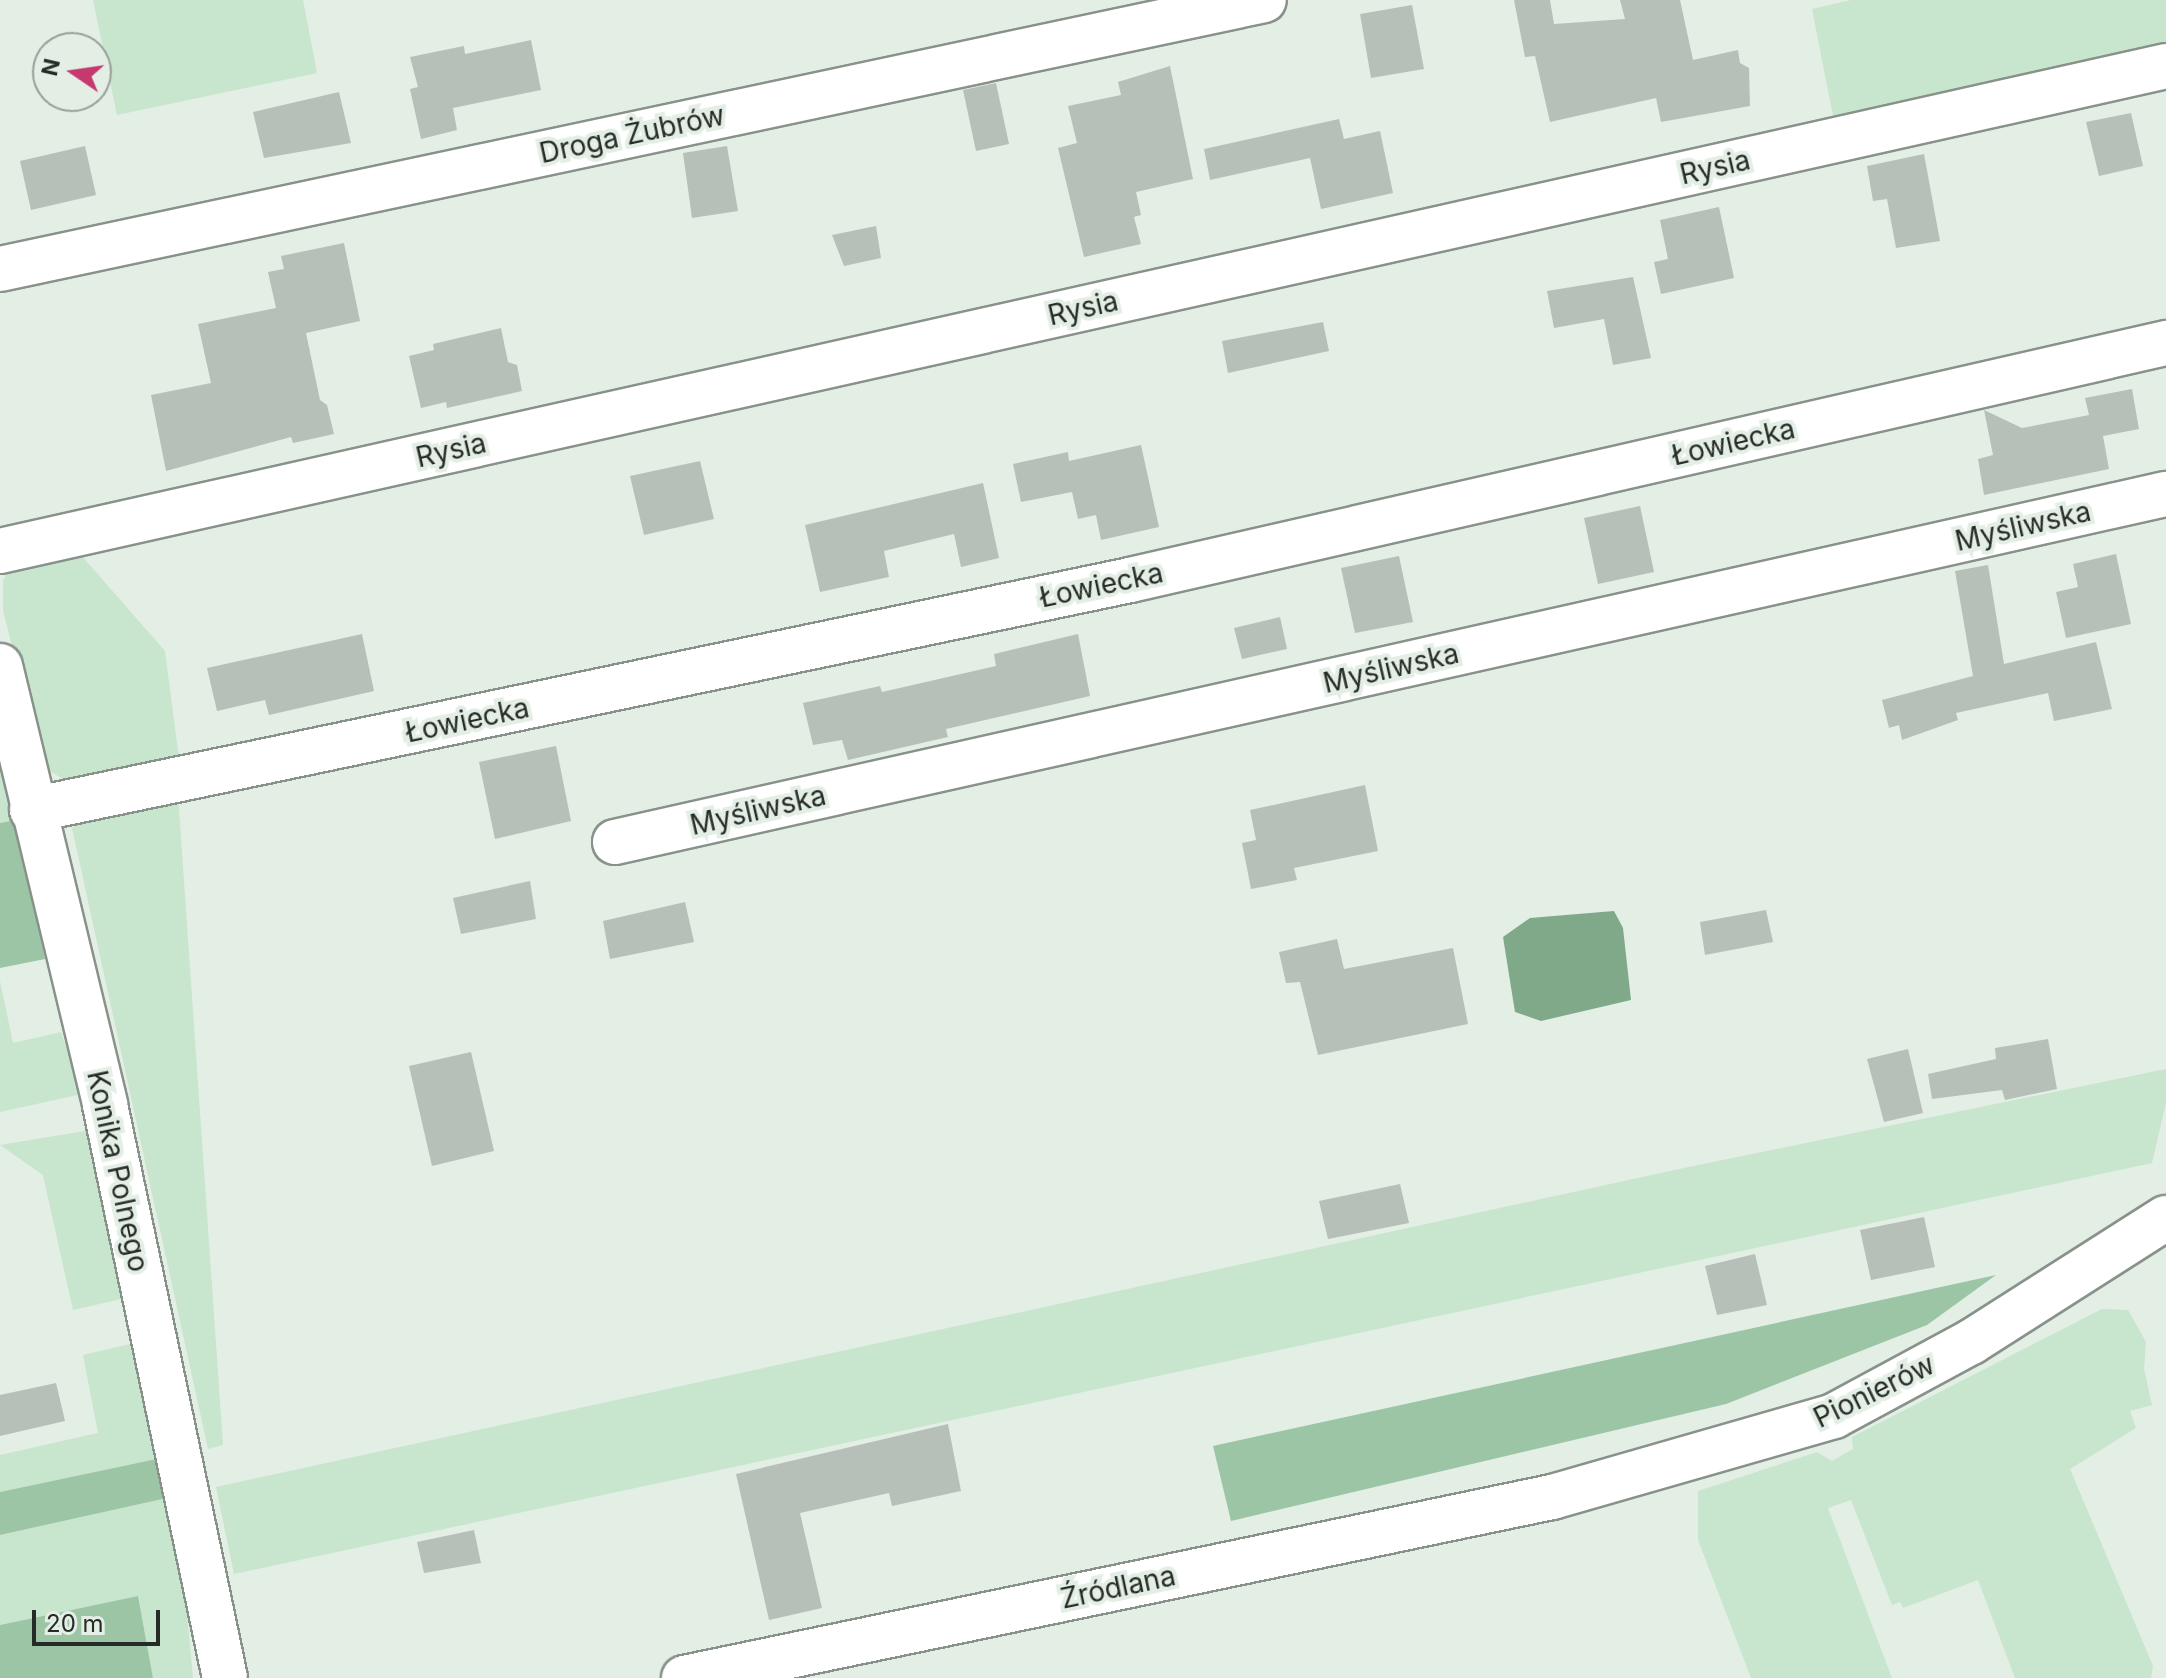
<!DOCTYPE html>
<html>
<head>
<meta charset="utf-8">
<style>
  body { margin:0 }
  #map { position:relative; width:2166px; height:1678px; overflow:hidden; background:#e3eee5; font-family:Inter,sans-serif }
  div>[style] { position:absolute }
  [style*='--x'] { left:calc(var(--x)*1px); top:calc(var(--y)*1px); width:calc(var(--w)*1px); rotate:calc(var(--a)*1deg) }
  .green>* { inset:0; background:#c8e5ce }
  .forest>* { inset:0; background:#9bc5a5 }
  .water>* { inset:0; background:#7fa989 }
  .building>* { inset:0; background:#b6c0b8 }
  .roads { filter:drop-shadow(2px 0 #88928a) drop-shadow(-2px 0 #88928a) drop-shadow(0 2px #88928a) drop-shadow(0 -2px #88928a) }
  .street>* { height:44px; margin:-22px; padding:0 22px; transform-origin:22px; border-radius:22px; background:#fff }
  .secondary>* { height:44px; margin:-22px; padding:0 22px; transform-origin:22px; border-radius:22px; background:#fff }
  span { translate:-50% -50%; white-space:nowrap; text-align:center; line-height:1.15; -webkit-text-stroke:8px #e3eee5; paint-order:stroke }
  .street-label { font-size:28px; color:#272b28 }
  .north { position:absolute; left:32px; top:32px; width:80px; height:80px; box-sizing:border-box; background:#e3eee5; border:2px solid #98a099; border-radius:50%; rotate:283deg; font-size:22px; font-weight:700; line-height:32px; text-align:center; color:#272b28 }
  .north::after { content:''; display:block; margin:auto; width:28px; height:36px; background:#c5396e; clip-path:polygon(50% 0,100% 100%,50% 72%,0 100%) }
  .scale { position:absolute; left:32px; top:1610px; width:128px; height:36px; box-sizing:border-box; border:4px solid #272b28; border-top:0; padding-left:10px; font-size:24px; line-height:28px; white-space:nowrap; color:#272b28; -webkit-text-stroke:6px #e3eee5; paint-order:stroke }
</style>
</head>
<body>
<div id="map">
  <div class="green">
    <i style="clip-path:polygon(93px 0,303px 0,317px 73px,117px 115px)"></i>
    <i style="clip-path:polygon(1851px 0,2166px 0,2166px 52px,1835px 126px,1812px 9px)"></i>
    <i style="clip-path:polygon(73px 546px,165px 651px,180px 766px,74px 786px,42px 766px,3px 610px,3px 581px,14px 561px)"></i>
    <i style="clip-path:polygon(0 739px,16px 820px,0 823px)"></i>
    <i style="clip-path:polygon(178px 795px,223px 1445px,208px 1449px,72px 828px,85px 816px)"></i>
    <i style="clip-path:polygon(0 981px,13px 1043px,61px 1032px,82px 1094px,0 1112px)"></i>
    <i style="clip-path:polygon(2166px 1069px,2166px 1103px,2152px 1163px,234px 1574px,216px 1487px,1684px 1168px)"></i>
    <i style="clip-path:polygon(91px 1130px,130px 1297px,73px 1310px,43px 1175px,0 1145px)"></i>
    <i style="clip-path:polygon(2102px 1309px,2128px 1310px,2146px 1342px,2144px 1369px,2152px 1405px,2130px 1411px,2136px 1428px,2070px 1469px,2153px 1666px,2151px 1678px,2015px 1678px,1978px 1580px,1903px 1608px,1900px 1602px,1892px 1605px,1851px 1500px,1828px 1508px,1892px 1678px,1751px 1678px,1698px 1540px,1698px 1491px,1817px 1452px,1832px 1461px,1853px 1449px,1852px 1437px)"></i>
    <i style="clip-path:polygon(139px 1342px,166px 1457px,0 1492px,0 1455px,98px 1433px,83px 1355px)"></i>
    <i style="clip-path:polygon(176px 1496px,193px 1678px,153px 1678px,138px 1596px,0 1625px,0 1535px)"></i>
  </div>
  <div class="forest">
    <i style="clip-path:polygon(16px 820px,45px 959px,0 968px,0 823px)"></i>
    <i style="clip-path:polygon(1996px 1275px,1927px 1325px,1726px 1404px,1231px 1521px,1213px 1446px)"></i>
    <i style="clip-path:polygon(166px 1457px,176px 1496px,0 1535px,0 1492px)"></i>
    <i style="clip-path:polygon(138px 1596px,153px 1678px,0 1678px,0 1625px)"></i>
  </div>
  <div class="water">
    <i style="clip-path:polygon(1614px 911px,1623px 928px,1631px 1000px,1541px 1021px,1515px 1012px,1503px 937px,1530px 918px)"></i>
  </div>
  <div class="building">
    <i style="clip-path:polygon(1514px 0,1550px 0,1554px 24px,1625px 19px,1620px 0,1680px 0,1693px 60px,1738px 50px,1740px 63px,1749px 68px,1750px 106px,1661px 122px,1656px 98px,1550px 122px,1535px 56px,1525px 57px)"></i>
    <i style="clip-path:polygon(1412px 5px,1424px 69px,1371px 78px,1360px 14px)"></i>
    <i style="clip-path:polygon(531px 40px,541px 90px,453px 108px,457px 130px,421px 139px,410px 89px,418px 87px,410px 57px,464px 46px,465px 54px)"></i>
    <i style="clip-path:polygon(1170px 66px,1193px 179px,1136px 192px,1141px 215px,1134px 217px,1141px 244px,1084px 257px,1058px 148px,1077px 143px,1068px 106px,1121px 95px,1118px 82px)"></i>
    <i style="clip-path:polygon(996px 83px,1009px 144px,976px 151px,963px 90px)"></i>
    <i style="clip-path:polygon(339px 92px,351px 143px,264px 158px,253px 112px)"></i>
    <i style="clip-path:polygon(2131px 113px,2143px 166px,2099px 176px,2086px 122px)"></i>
    <i style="clip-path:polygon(1339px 119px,1344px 139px,1380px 131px,1393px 193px,1321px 209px,1310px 158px,1210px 180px,1204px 149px)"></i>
    <i style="clip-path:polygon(85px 146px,96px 195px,31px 210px,20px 161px)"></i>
    <i style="clip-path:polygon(727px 146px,738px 211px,692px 218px,683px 153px)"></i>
    <i style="clip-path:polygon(1924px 154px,1940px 241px,1896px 248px,1887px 199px,1873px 201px,1867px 166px)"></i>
    <i style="clip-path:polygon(1719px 207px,1734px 278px,1661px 294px,1654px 262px,1668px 259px,1660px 220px)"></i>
    <i style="clip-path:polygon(876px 226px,881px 258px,844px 266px,832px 235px)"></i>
    <i style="clip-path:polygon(344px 243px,360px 321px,306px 333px,320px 400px,327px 405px,334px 434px,293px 443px,291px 437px,166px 471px,151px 395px,211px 383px,198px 324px,276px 308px,268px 272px,284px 269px,281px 256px)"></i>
    <i style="clip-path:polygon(1633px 277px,1651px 358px,1613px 365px,1604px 319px,1554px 328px,1547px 291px)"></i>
    <i style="clip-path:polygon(1323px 322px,1329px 351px,1228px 373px,1222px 341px)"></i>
    <i style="clip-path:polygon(501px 328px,508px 362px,517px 365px,522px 391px,447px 408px,446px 402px,421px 408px,409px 356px,434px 350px,433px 344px)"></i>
    <i style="clip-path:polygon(2132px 389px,2139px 429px,2103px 436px,2109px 469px,1984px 495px,1978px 459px,1993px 455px,1984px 410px,2022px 428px,2089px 415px,2085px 398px)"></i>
    <i style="clip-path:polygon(1141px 445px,1159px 527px,1101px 540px,1096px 515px,1078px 519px,1072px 492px,1021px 502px,1013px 464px,1068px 452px,1069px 461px)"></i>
    <i style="clip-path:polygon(700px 461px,714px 519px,644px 535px,630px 476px)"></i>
    <i style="clip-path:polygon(983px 483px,999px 558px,961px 567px,954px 534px,884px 551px,889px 577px,820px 592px,805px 525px)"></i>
    <i style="clip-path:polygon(1640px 506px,1654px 572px,1598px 584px,1584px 518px)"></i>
    <i style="clip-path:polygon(2116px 554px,2131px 624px,2066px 638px,2056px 592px,2078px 587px,2073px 564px)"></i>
    <i style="clip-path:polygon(1399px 556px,1413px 622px,1355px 633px,1341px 568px)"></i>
    <i style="clip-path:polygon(1988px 565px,2004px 664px,2096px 642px,2112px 709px,2054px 721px,2048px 693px,1956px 713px,1958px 720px,1902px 740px,1899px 725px,1889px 728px,1882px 700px,1973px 676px,1955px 571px)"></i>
    <i style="clip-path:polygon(1280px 617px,1287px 649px,1242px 659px,1234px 628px)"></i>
    <i style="clip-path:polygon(362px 634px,374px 691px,269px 715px,265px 700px,217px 711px,207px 668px)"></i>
    <i style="clip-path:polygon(1078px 634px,1090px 696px,946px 729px,948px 737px,848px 760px,842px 740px,813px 745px,803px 703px,880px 686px,882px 692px,996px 666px,994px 654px)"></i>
    <i style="clip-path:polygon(556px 746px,571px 821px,495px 839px,479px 762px)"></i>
    <i style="clip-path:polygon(1365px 785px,1378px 851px,1294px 868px,1297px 880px,1251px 889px,1242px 843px,1256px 840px,1250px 810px)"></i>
    <i style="clip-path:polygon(530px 881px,536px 919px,461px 934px,453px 898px)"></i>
    <i style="clip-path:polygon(685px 902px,694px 942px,610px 959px,603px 921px)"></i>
    <i style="clip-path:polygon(1766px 910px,1773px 942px,1705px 955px,1700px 922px)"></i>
    <i style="clip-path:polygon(1337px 939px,1344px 969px,1453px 948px,1468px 1024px,1318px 1055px,1300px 982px,1286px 983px,1279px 952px)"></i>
    <i style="clip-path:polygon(2048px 1039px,2057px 1089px,2005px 1100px,2002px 1090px,1932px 1099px,1928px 1074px,1996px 1059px,1995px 1048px)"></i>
    <i style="clip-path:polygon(1908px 1049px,1923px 1113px,1884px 1122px,1867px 1059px)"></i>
    <i style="clip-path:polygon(471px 1052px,494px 1151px,432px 1166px,409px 1066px)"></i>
    <i style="clip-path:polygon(1400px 1184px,1409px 1223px,1328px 1239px,1319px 1201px)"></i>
    <i style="clip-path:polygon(1924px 1217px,1935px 1267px,1871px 1280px,1860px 1230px)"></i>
    <i style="clip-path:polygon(1755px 1254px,1767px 1305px,1717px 1315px,1705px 1266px)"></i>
    <i style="clip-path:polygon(56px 1383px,65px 1421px,0 1436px,0 1395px)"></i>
    <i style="clip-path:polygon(948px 1424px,961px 1491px,892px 1506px,889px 1493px,800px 1513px,822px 1608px,769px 1620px,736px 1474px)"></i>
    <i style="clip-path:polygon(474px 1530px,481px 1563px,424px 1573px,417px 1542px)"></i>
  </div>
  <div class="roads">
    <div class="street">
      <i style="--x:0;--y:269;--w:1292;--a:-12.01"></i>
      <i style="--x:0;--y:551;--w:2220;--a:-12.62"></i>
      <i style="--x:0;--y:666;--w:451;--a:76.5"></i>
      <i style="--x:105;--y:1105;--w:585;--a:78.17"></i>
      <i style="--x:32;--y:810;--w:1122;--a:-11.83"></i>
      <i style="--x:1130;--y:580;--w:1063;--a:-12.89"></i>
      <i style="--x:615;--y:842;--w:1590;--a:-12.65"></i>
    </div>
    <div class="secondary">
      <i style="--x:684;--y:1678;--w:887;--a:-11.78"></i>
      <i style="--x:1552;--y:1497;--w:293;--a:-16"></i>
      <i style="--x:1834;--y:1416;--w:156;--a:-28.4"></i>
      <i style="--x:1971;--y:1342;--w:231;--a:-32.5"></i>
    </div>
  </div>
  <div class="street-label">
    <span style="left:632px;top:134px;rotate:-12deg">Droga Żubrów</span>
    <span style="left:1715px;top:167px;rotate:-13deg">Rysia</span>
    <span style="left:1083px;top:308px;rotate:-13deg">Rysia</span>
    <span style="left:1733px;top:442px;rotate:-13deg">Łowiecka</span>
    <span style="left:451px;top:450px;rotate:-13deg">Rysia</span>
    <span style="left:2023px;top:526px;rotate:-13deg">Myśliwska</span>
    <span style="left:1101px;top:585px;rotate:-12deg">Łowiecka</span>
    <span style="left:1391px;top:668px;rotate:-13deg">Myśliwska</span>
    <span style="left:467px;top:720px;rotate:-12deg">Łowiecka</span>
    <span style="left:758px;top:810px;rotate:-13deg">Myśliwska</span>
    <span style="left:118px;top:1171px;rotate:78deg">Konika Polnego</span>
    <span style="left:1874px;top:1391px;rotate:-26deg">Pionierów</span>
    <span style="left:1118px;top:1587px;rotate:-12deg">Źródlana</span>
  </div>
  <div class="north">N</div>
  <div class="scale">20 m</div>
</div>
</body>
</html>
